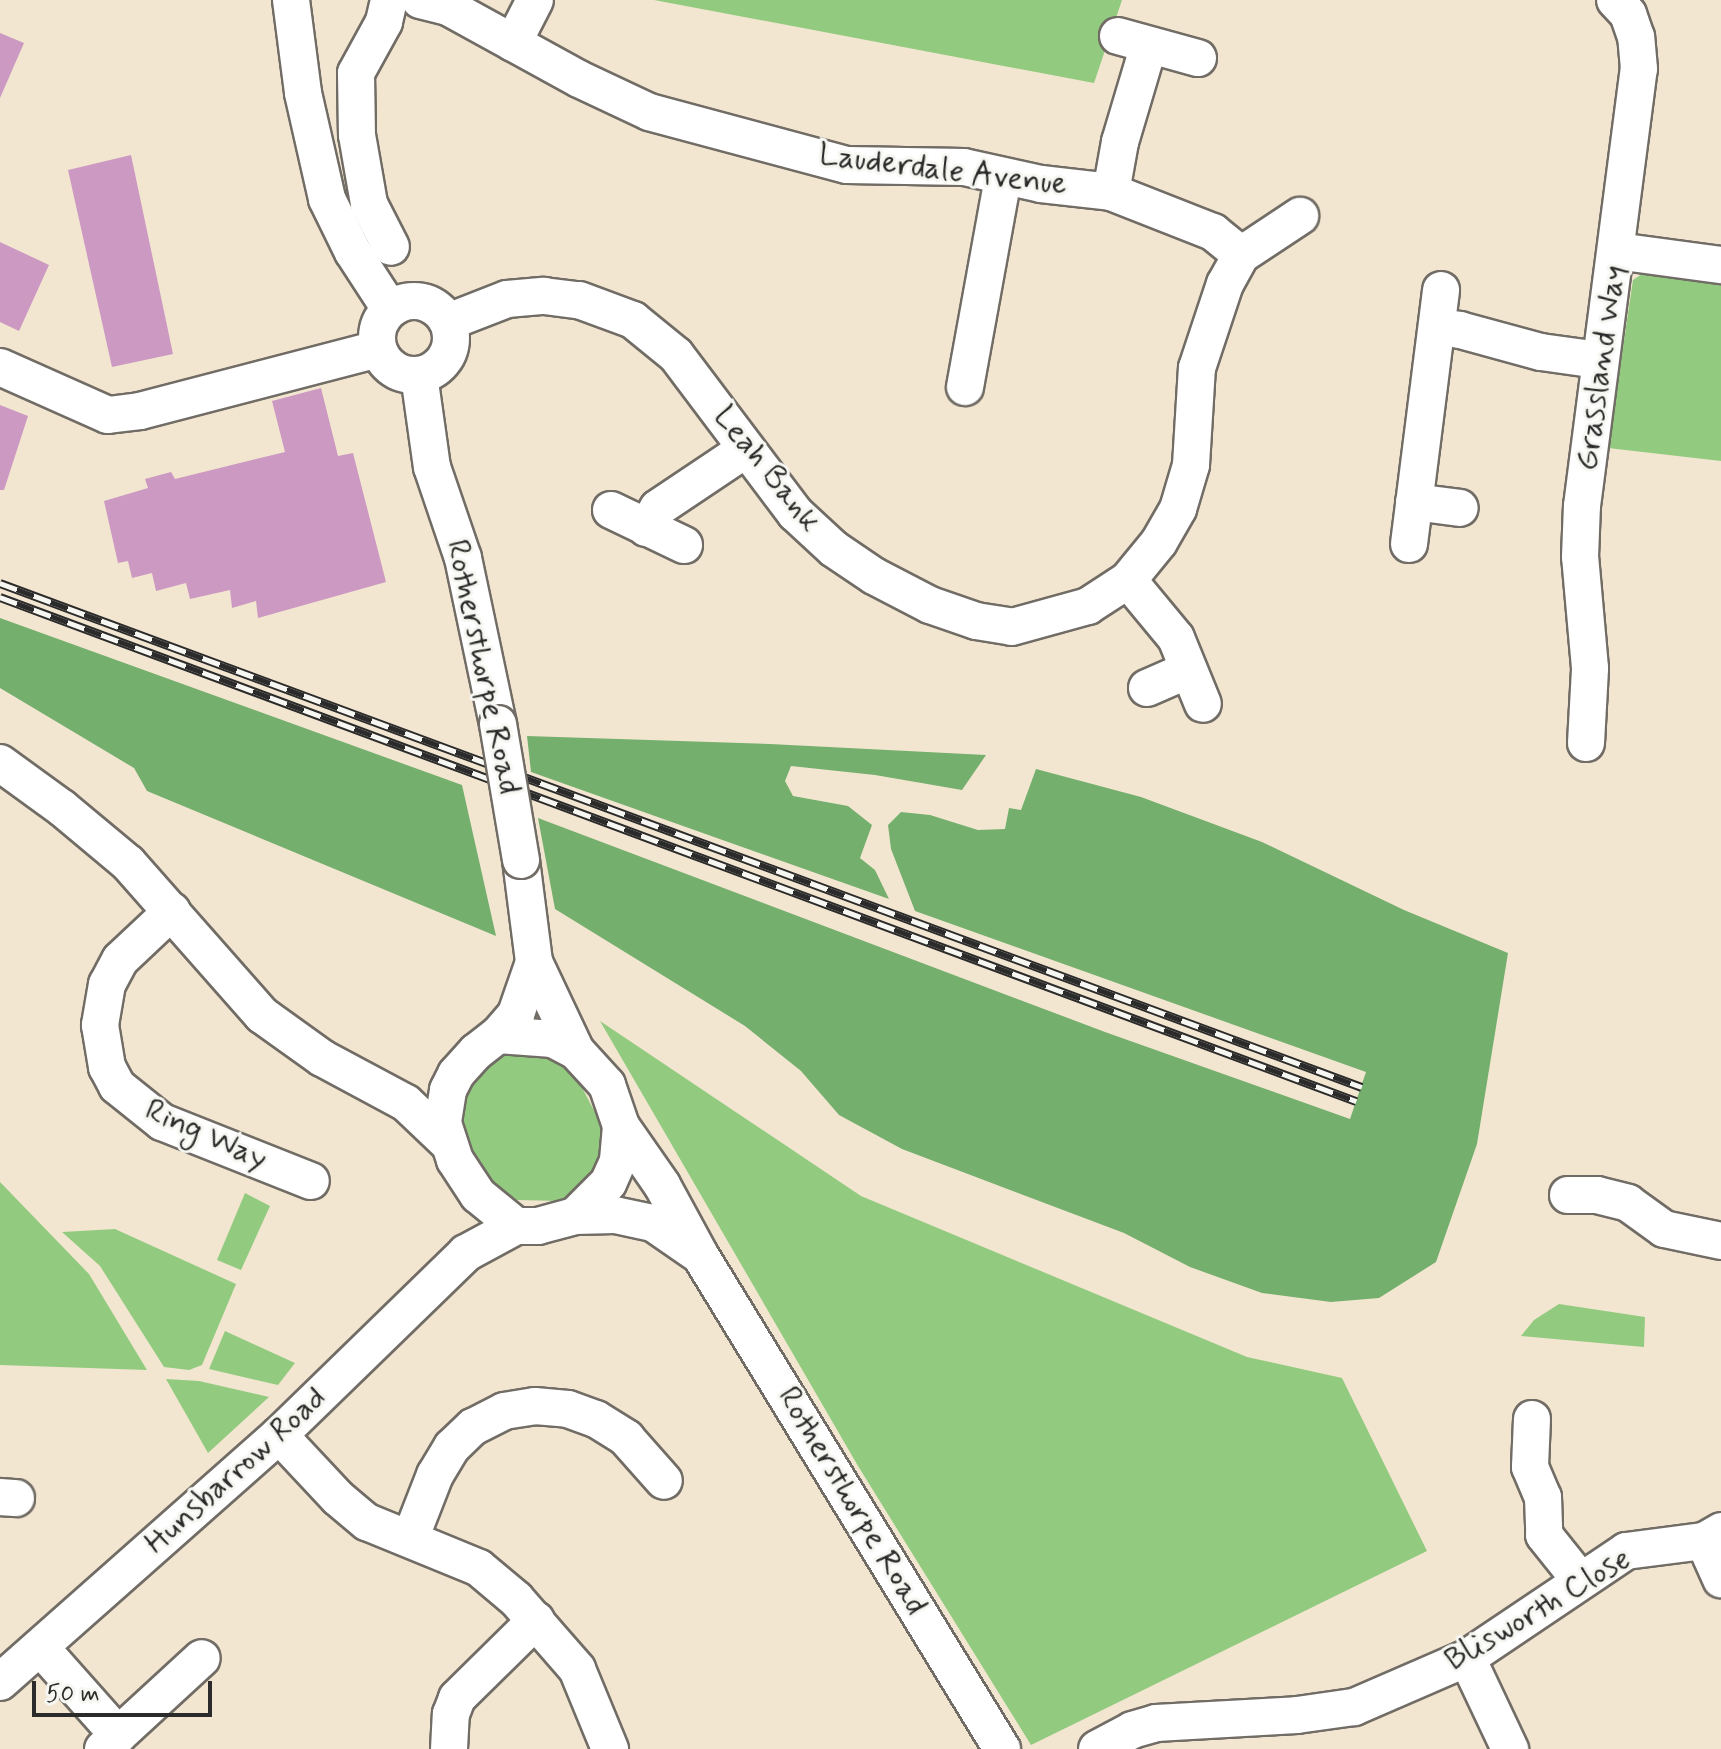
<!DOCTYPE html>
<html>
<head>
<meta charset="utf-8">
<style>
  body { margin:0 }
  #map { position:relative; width:1721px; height:1749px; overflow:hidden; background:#f3e6d1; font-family:Mynerve,sans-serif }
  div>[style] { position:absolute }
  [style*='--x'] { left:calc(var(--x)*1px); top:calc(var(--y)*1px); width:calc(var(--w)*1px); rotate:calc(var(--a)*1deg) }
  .green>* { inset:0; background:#92cb7f }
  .forest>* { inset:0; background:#75af6e }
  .building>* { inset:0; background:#cb99c1 }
  .roads { filter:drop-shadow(2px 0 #716c65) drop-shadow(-2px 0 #716c65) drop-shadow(0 2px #716c65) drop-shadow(0 -2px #716c65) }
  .minor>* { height:36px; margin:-18px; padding:0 18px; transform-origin:18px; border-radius:18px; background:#fff }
  .minor>.ring { margin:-18px; padding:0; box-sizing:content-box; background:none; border:36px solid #fff; border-radius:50% }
  .rail>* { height:9px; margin-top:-4.5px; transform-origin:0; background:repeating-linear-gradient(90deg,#f6f6f2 0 18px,#2b2b2b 0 36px); box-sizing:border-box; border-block:2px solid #2b2b2b }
  .bridges { filter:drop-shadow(2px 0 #716c65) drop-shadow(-2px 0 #716c65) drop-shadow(0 2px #716c65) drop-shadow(0 -2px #716c65) }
  .minor-bridge>* { height:36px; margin:-18px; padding:0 18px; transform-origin:18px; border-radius:18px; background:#fff }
  span { translate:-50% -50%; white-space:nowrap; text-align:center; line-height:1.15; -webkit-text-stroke:6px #f6f6f2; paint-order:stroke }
  .street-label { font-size:32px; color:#2b2b2b }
  .scale { position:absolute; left:32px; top:1681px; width:180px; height:36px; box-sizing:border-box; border:4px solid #2b2b2b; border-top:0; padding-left:10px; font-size:24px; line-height:28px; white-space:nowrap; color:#2b2b2b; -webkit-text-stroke:6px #f6f6f2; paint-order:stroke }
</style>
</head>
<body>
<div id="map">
  <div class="green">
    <i style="clip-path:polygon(654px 0,1122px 0,1094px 83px)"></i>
    <i style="clip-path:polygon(1648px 270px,1721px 280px,1721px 461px,1608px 448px,1633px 280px)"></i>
    <i style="clip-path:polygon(600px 1021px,861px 1196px,1247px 1357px,1342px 1378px,1427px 1551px,1031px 1745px,858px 1466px)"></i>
    <i style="clip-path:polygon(508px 1051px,549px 1053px,565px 1065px,579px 1082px,606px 1133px,599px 1164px,574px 1194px,560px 1201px,517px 1200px,502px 1192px,488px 1180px,461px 1134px,462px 1099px,471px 1078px)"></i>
    <i style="clip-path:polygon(0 1182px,89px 1274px,147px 1370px,0 1365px)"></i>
    <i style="clip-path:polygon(245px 1193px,270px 1206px,241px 1270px,217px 1260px)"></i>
    <i style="clip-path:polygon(115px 1229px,236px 1284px,202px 1365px,189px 1370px,164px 1367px,100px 1266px,62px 1232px)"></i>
    <i style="clip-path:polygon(1559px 1304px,1645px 1317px,1644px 1347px,1521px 1336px,1534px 1320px)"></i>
    <i style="clip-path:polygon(225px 1331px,295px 1363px,278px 1385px,209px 1369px)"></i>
    <i style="clip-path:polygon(166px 1379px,199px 1381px,269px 1397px,208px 1453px)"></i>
  </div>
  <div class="forest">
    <i style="clip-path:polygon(0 618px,462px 785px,496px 936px,147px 791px,134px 768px,0 688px)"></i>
    <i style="clip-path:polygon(527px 736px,770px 744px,986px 755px,962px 790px,875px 775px,791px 766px,785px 781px,793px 796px,848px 806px,872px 825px,860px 858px,875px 870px,889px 899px,531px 772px)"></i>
    <i style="clip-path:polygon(1036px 769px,1141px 797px,1262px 842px,1404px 910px,1508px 953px,1477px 1144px,1436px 1262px,1379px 1298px,1331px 1302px,1262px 1293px,1190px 1267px,1124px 1233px,902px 1149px,839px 1115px,801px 1071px,745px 1026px,555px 909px,538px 818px,1105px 1032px,1350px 1119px,1366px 1072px,915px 911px,891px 849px,888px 825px,901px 812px,930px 815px,978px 830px,1005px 829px,1009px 808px,1021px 810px)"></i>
  </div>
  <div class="building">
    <i style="clip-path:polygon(0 33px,24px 43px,0 98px)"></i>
    <i style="clip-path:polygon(131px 155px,173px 354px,112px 367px,68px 170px)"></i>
    <i style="clip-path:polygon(0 242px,49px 265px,19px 331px,0 322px)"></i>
    <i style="clip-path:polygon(321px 388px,338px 456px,353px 453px,386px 582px,258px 618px,256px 601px,232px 608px,230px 590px,190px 599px,186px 583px,156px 591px,152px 573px,132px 578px,128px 561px,118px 563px,104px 501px,148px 488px,145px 479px,171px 472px,175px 479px,285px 452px,272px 401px)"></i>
    <i style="clip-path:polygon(0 405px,28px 416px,4px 490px,0 490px)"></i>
  </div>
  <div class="roads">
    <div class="minor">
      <i style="--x:291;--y:0;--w:94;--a:82.6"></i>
      <i style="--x:303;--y:93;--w:109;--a:77.2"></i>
      <i style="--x:327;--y:199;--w:59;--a:63.9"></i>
      <i style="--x:353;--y:252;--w:68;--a:57"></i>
      <i style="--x:389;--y:0;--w:23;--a:103"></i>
      <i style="--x:384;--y:22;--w:58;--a:118.8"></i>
      <i style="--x:356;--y:73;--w:62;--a:89.1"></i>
      <i style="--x:357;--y:135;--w:70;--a:80.1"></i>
      <i style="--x:369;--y:204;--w:48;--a:62.9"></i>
      <i style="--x:420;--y:0;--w:29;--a:14"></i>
      <i style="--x:448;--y:7;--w:149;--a:28.8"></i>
      <i style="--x:579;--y:79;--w:77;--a:25.2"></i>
      <i style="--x:649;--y:112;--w:205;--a:15"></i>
      <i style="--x:847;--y:165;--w:117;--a:1"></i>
      <i style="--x:964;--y:167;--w:79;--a:12.4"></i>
      <i style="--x:1041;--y:184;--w:70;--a:6.5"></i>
      <i style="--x:1111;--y:192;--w:110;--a:21.4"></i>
      <i style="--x:1213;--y:232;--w:36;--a:39"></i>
      <i style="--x:1118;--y:36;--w:83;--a:15.4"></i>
      <i style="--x:513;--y:43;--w:48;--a:-62.9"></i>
      <i style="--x:1111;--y:192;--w:51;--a:-79.8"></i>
      <i style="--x:1120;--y:142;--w:101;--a:-73.4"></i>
      <i style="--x:1617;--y:251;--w:105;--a:7.7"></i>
      <i class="ring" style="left:377px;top:301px;width:38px;height:38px"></i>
      <i style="--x:448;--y:322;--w:63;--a:-21.3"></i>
      <i style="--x:507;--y:299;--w:37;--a:-5"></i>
      <i style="--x:544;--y:296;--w:35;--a:7"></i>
      <i style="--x:579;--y:300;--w:58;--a:20.3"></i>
      <i style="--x:633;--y:320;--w:55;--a:39.1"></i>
      <i style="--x:676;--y:355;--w:198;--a:53"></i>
      <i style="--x:795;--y:513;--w:53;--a:42.7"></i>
      <i style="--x:834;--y:549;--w:48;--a:34"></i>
      <i style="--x:874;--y:576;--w:63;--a:27.4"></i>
      <i style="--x:930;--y:605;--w:49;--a:19.2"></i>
      <i style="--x:976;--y:621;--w:36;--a:9"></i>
      <i style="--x:1012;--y:627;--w:79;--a:-15.4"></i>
      <i style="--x:1088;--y:606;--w:48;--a:-33"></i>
      <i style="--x:1128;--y:580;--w:49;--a:-50.8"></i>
      <i style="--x:1159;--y:542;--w:38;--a:-60"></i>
      <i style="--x:1178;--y:509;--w:46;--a:-73.5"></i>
      <i style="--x:1191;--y:465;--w:97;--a:-86.5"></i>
      <i style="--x:1197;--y:368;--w:89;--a:-71.6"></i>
      <i style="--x:1225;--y:284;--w:33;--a:-61"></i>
      <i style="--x:1241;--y:255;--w:71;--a:-33.5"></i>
      <i style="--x:1437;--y:327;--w:23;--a:7"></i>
      <i style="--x:1460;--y:330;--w:84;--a:15.2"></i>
      <i style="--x:1541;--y:352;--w:59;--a:7.9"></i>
      <i style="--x:0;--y:367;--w:118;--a:24"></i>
      <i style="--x:108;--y:415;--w:32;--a:-7"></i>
      <i style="--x:140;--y:411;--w:246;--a:-14.6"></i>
      <i style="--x:419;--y:375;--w:93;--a:82"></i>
      <i style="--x:432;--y:467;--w:96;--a:71.2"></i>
      <i style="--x:463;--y:558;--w:170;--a:78.1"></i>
      <i style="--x:965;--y:387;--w:213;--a:-79.7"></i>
      <i style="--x:1414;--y:502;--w:46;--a:7.4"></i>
      <i style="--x:611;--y:510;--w:81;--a:25.6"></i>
      <i style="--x:646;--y:528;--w:23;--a:-59"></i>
      <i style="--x:658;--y:508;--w:106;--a:-33.8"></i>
      <i style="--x:1409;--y:544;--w:256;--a:-82.8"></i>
      <i style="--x:1128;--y:580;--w:75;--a:50.4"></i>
      <i style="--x:1176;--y:638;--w:71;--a:67.8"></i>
      <i style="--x:1147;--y:688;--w:45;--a:-23.7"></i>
      <i style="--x:1586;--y:743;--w:75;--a:-86.9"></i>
      <i style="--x:1590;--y:668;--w:111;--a:-95.1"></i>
      <i style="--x:1580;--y:557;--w:51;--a:-87.8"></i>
      <i style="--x:1582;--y:506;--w:441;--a:-82.6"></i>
      <i style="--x:1639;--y:69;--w:32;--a:-95"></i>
      <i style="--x:1636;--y:37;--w:24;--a:-109"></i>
      <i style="--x:1628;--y:14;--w:19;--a:-133"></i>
      <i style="--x:0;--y:763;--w:77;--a:36"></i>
      <i style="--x:62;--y:808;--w:86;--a:39.8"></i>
      <i style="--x:128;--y:863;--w:203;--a:48.6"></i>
      <i style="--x:262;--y:1015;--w:74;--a:35.6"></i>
      <i style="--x:322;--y:1058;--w:95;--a:28.2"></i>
      <i style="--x:406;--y:1103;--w:58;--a:43.6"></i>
      <i style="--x:521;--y:860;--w:103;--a:82.7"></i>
      <i style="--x:534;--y:962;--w:98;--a:64.7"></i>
      <i style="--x:172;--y:911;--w:71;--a:136.7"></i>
      <i style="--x:120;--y:960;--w:27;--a:118"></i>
      <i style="--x:107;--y:984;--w:42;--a:99.7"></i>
      <i style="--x:100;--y:1025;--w:43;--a:80.5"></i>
      <i style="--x:107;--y:1067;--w:21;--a:62"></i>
      <i style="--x:117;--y:1086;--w:58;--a:38.7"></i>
      <i style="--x:162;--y:1122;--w:160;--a:21.6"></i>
      <i style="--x:498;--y:1035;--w:28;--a:-49"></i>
      <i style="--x:516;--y:1014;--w:55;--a:-70.9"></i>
      <i style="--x:621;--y:1126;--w:35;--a:95"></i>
      <i style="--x:618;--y:1161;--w:24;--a:114"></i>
      <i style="--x:608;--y:1183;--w:47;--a:135"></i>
      <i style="--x:575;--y:1216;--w:38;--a:165"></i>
      <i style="--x:538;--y:1226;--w:22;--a:180"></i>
      <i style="--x:516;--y:1226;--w:49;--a:-140.8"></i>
      <i style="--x:478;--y:1195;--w:42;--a:-123.3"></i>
      <i style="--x:455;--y:1160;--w:40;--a:-108"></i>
      <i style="--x:443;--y:1122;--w:32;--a:-81"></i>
      <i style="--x:448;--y:1090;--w:18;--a:-63"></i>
      <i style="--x:456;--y:1074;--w:30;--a:-48"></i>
      <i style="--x:476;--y:1052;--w:28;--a:-38"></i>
      <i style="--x:498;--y:1035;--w:55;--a:4.2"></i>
      <i style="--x:553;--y:1039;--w:26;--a:28"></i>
      <i style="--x:576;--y:1051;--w:46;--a:47.6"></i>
      <i style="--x:607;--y:1085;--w:43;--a:71.1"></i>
      <i style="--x:621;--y:1126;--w:72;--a:55.2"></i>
      <i style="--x:662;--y:1185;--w:80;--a:61.5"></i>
      <i style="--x:700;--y:1255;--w:579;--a:58.56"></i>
      <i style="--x:1568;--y:1195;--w:29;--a:0"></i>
      <i style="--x:1597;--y:1195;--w:32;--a:14"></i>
      <i style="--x:1628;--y:1203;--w:44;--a:35.8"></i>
      <i style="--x:1664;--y:1229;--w:58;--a:11.9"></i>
      <i style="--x:575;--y:1216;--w:40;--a:-1.4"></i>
      <i style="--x:615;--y:1215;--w:39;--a:12"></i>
      <i style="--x:653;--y:1223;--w:51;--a:34.6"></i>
      <i style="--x:1532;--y:1419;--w:48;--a:92.4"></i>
      <i style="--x:1530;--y:1467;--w:33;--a:67"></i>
      <i style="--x:1543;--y:1497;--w:38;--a:88"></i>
      <i style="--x:1544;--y:1535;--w:58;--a:51.3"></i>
      <i style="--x:279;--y:1435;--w:86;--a:46.9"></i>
      <i style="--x:338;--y:1498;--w:38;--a:40"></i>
      <i style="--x:367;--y:1522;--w:121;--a:22.3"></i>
      <i style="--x:479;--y:1568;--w:48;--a:40"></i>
      <i style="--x:516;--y:1599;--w:93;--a:48.9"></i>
      <i style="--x:577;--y:1669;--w:87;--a:67.6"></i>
      <i style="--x:0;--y:1497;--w:16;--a:4"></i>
      <i style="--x:410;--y:1539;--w:69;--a:-68.7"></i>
      <i style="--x:435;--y:1475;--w:33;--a:-59"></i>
      <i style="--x:452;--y:1447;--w:29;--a:-44"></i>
      <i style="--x:473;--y:1427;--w:35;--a:-27"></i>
      <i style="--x:504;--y:1411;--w:31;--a:-9"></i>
      <i style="--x:535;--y:1406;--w:33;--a:5"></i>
      <i style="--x:568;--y:1409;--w:30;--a:20"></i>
      <i style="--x:596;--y:1419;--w:36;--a:32"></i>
      <i style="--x:626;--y:1438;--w:57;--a:48.5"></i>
      <i style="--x:1704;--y:1541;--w:42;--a:65.9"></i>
      <i style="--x:40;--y:1647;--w:118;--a:48.4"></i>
      <i style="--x:1467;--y:1658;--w:101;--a:64.7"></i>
      <i style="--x:0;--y:1682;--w:373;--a:-41.5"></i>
      <i style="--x:279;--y:1435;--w:261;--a:-44.2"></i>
      <i style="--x:466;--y:1253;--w:57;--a:-28.4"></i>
      <i style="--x:103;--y:1749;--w:134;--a:-42.6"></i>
      <i style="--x:449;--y:1749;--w:35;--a:-87"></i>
      <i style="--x:451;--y:1714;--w:17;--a:-69"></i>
      <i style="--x:457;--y:1698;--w:111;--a:-44.6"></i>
      <i style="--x:1097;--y:1749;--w:40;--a:-28"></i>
      <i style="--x:1132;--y:1730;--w:25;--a:-16"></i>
      <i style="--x:1156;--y:1723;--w:141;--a:-3.2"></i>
      <i style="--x:1297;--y:1715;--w:58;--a:-8"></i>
      <i style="--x:1354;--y:1707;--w:123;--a:-23.4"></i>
      <i style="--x:1467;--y:1658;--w:192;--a:-33.9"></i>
      <i style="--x:1626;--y:1551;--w:79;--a:-7.3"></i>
      <i style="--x:1704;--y:1541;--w:20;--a:-30"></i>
    </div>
  </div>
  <div class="rail">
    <i style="--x:0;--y:583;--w:1452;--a:20.31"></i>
    <i style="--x:0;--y:597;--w:1447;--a:20.39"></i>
  </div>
  <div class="bridges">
    <div class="minor-bridge">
      <i style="--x:498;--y:724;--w:138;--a:80.4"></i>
    </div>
  </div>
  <div class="street-label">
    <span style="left:943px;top:170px;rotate:7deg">Lauderdale Avenue</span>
    <span style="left:1601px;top:368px;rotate:-82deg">Grassland Way</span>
    <span style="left:767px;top:469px;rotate:51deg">Leah Bank</span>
    <span style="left:483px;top:667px;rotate:78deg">Rothersthorpe Road</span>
    <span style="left:206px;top:1135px;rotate:24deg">Ring Way</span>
    <span style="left:236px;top:1471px;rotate:-42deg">Hunsbarrow Road</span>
    <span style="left:852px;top:1501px;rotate:59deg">Rothersthorpe Road</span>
    <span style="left:1538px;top:1610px;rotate:-31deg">Blisworth Close</span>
  </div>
  <div class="scale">50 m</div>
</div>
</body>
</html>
